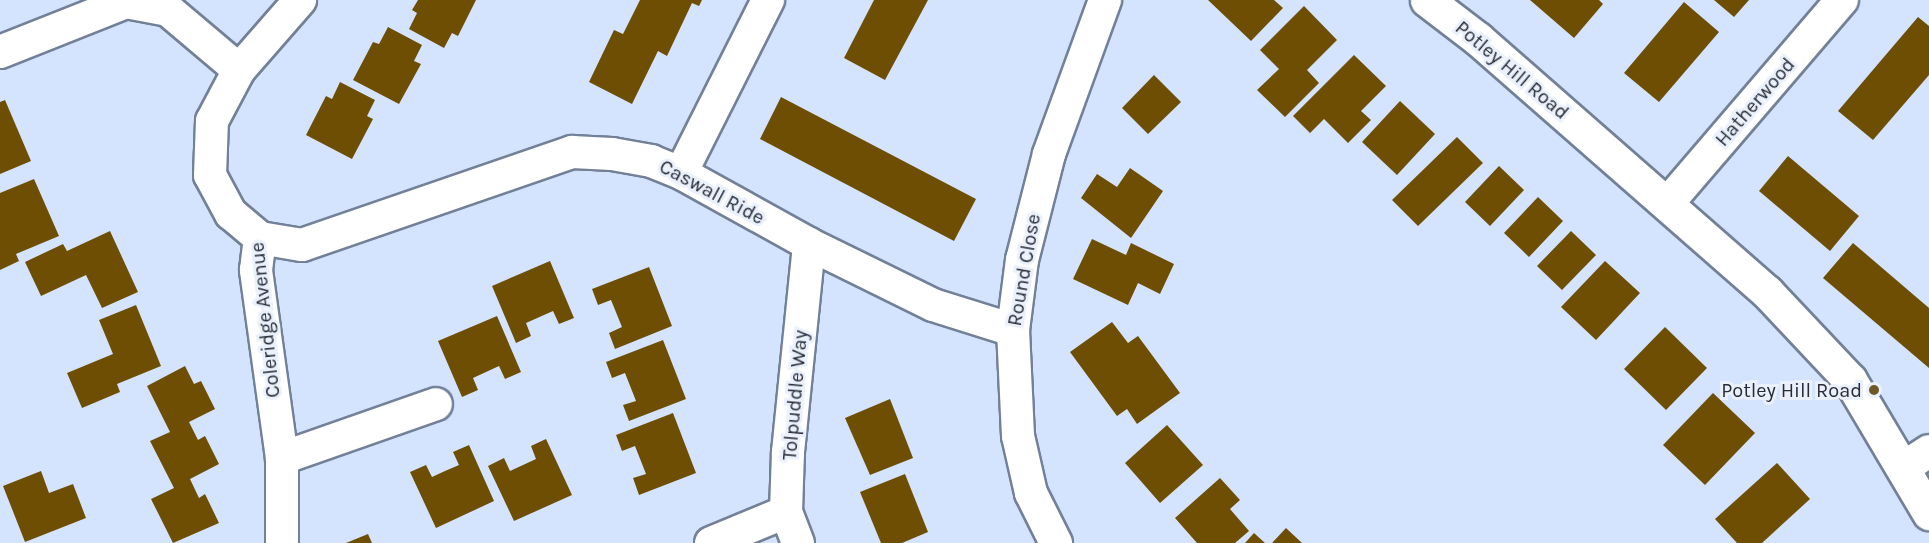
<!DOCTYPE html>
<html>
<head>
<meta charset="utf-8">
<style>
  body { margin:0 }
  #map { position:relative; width:1929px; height:543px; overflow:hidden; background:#d4e4ff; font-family:Karla,sans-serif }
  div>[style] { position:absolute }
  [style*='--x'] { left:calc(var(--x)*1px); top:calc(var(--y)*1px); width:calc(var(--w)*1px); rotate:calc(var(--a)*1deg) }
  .building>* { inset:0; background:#6e4e02 }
  .roads { filter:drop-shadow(2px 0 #728098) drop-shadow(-2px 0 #728098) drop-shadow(0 2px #728098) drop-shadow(0 -2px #728098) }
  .minor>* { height:32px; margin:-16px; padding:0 16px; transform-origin:16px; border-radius:16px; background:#fff }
  .tertiary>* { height:33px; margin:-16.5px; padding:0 16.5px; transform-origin:16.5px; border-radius:16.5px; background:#fff }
  .dots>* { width:16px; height:16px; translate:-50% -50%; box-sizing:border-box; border:3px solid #eaf1fc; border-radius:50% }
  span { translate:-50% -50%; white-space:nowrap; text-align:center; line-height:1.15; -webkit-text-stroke:6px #eaf1fc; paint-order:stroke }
  .street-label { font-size:20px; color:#272d37 }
  .poi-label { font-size:20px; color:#272d37 }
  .right { translate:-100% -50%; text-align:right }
</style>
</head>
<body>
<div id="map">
  <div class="building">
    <i style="clip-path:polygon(418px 0,476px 0,458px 36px,452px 33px,444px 48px,409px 29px,417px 13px,412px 10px)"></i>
    <i style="clip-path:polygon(640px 0,702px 0,699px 6px,692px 3px,667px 56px,658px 51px,632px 104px,589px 82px,614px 30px,623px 34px)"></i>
    <i style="clip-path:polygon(874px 0,928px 0,885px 80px,844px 58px)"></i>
    <i style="clip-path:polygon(1208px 0,1274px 0,1283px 8px,1251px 41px)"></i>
    <i style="clip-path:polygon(1530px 0,1599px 0,1603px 4px,1574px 38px)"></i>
    <i style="clip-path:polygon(1714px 0,1749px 0,1734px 17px)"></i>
    <i style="clip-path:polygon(1684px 2px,1719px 32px,1659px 102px,1624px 73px)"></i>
    <i style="clip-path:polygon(1304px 6px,1337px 40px,1307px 70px,1319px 83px,1285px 117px,1257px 90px,1279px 69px,1260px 50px)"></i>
    <i style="clip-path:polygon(1918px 17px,1929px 26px,1929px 75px,1873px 140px,1838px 111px)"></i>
    <i style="clip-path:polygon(388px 27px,422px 45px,414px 61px,421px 64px,399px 104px,353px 80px,373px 42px,379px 44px)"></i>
    <i style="clip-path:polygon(1354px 55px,1386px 86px,1361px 111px,1371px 120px,1348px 143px,1324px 119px,1310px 133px,1293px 116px)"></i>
    <i style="clip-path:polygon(1154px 75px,1181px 102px,1148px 134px,1122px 108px)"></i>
    <i style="clip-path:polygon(340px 82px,375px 100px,367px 116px,373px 119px,352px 159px,306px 135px,326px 96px,332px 99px)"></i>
    <i style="clip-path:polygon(781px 97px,976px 199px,954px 241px,760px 139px)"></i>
    <i style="clip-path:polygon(5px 100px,31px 161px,0 174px,0 102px)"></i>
    <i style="clip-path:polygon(1400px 101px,1435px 134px,1397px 175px,1362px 142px)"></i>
    <i style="clip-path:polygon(1457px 137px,1483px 163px,1418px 226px,1392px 200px)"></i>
    <i style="clip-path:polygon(1788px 156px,1859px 216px,1830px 251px,1759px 191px)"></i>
    <i style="clip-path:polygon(1499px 166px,1524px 190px,1490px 226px,1465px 202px)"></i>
    <i style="clip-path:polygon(1130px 168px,1163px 191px,1131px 238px,1081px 198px,1097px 174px,1117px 187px)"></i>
    <i style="clip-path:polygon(34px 179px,59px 236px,16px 254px,19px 261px,0 270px,0 193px)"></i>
    <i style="clip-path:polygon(1538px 197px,1563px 221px,1529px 257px,1504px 233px)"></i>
    <i style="clip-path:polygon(110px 231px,138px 292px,102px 308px,86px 275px,41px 296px,25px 262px,63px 244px,67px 251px)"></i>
    <i style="clip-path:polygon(1571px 231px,1596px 255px,1562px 290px,1537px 266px)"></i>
    <i style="clip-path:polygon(1092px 239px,1126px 255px,1131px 243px,1174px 264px,1160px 294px,1138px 283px,1128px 305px,1073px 279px)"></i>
    <i style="clip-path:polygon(1853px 243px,1929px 308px,1929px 368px,1823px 278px)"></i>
    <i style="clip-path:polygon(550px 261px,574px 318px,559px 324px,553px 311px,526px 323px,531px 336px,516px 343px,492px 286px)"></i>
    <i style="clip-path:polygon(1605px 261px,1640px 293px,1596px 340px,1561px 307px)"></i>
    <i style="clip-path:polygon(649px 267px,672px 326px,615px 349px,609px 333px,622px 327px,611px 300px,598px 305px,592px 289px)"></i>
    <i style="clip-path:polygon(136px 305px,161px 366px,117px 384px,120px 392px,82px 408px,67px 373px,113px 354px,99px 320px)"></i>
    <i style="clip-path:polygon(497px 316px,521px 372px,505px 379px,499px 366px,473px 378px,478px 390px,462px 397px,438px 341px)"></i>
    <i style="clip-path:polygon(1112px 322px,1128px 343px,1138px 336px,1180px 393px,1137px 424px,1127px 409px,1117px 416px,1070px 352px)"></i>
    <i style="clip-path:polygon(1665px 327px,1707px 368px,1666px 410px,1624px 369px)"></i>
    <i style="clip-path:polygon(663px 340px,686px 399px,629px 421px,623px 405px,636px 401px,625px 373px,612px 378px,606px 362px)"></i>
    <i style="clip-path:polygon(185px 366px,194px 384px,201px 381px,215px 409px,189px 422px,198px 440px,205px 436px,219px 464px,190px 479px,199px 498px,205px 494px,219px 523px,173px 543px,151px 499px,174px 488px,150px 441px,170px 432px,147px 386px)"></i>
    <i style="clip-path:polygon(1713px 393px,1755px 433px,1705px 485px,1663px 445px)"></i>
    <i style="clip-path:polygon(890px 399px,913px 458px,870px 475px,845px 418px)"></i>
    <i style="clip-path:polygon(673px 413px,696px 473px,639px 495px,633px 478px,646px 474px,635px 446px,622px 451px,616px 435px)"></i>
    <i style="clip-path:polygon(1167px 425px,1203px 465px,1160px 503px,1125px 463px)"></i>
    <i style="clip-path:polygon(546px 439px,572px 495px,514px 521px,488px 466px,504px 458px,510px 471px,536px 459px,531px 446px)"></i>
    <i style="clip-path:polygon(469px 445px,494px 501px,436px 528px,410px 472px,426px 465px,432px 477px,445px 471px,459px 465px,453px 452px)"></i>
    <i style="clip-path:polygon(1777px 463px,1810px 499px,1762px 543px,1737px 543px,1715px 519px)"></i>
    <i style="clip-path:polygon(41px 471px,49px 493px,73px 484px,86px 518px,25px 542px,3px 486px)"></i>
    <i style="clip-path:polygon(905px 474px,928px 532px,902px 543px,881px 543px,860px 492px)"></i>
    <i style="clip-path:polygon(1220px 478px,1240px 500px,1230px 509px,1249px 531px,1235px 543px,1197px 543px,1175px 518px)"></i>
    <i style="clip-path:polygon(1286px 528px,1302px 543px,1272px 543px)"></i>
    <i style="clip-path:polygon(1254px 533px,1265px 543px,1245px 543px)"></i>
    <i style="clip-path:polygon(368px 534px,372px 543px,346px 543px)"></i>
  </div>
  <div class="roads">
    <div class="minor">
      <i style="--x:0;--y:52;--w:136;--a:-21.6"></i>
      <i style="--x:126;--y:2;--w:43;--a:10.8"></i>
      <i style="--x:168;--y:10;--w:93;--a:40.2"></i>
      <i style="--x:681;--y:173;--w:194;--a:-63.3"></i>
      <i style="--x:1667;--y:204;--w:269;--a:-49.4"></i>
      <i style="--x:260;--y:238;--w:43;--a:9.5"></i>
      <i style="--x:302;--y:245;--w:286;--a:-19"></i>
      <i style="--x:572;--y:152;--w:40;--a:2.9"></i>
      <i style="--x:612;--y:154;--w:40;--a:10"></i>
      <i style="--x:651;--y:161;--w:32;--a:22"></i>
      <i style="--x:681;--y:173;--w:146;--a:29"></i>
      <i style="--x:809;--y:244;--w:138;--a:26.2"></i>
      <i style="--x:933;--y:305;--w:84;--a:17.4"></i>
      <i style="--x:282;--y:458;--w:163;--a:-19.3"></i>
      <i style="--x:1903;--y:468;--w:31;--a:-33"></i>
      <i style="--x:282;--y:543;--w:85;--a:-90"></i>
      <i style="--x:282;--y:458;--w:190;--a:-97.9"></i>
      <i style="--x:256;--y:270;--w:32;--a:-83"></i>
      <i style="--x:260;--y:238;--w:38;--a:-140"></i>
      <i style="--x:231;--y:214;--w:44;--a:-118.3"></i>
      <i style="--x:210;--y:175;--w:54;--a:-87.9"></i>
      <i style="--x:212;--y:121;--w:58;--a:-62.1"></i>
      <i style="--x:239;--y:70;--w:93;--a:-48.9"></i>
      <i style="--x:711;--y:543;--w:81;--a:-22.5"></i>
      <i style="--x:798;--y:543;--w:33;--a:-111"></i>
      <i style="--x:786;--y:512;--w:60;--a:-88.1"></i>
      <i style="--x:788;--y:452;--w:209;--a:-84.2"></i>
      <i style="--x:1056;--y:543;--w:56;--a:-116.6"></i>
      <i style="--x:1031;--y:493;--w:58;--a:-102.8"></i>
      <i style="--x:1018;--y:436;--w:106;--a:-92.7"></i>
      <i style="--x:1013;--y:330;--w:71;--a:-82.7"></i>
      <i style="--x:1022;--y:260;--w:109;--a:-75.7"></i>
      <i style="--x:1049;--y:154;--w:164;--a:-70"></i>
    </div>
    <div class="tertiary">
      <i style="--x:1427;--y:0;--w:64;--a:37.4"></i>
      <i style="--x:1478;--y:39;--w:384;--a:41.2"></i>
      <i style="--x:1767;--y:292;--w:121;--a:46.7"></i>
      <i style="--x:1850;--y:380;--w:155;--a:59.3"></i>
    </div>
  </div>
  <div class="dots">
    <i style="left:1874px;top:390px;background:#705728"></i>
  </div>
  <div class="street-label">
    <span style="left:1512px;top:70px;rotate:40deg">Potley Hill Road</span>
    <span style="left:1755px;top:102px;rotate:-49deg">Hatherwood</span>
    <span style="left:712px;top:192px;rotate:28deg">Caswall Ride</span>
    <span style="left:1024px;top:270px;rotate:-80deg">Round Close</span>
    <span style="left:265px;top:320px;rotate:-96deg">Coleridge Avenue</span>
    <span style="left:795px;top:395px;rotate:-85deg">Tolpuddle Way</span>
  </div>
  <div class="poi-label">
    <span class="right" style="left:1862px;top:390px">Potley Hill Road</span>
  </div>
</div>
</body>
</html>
